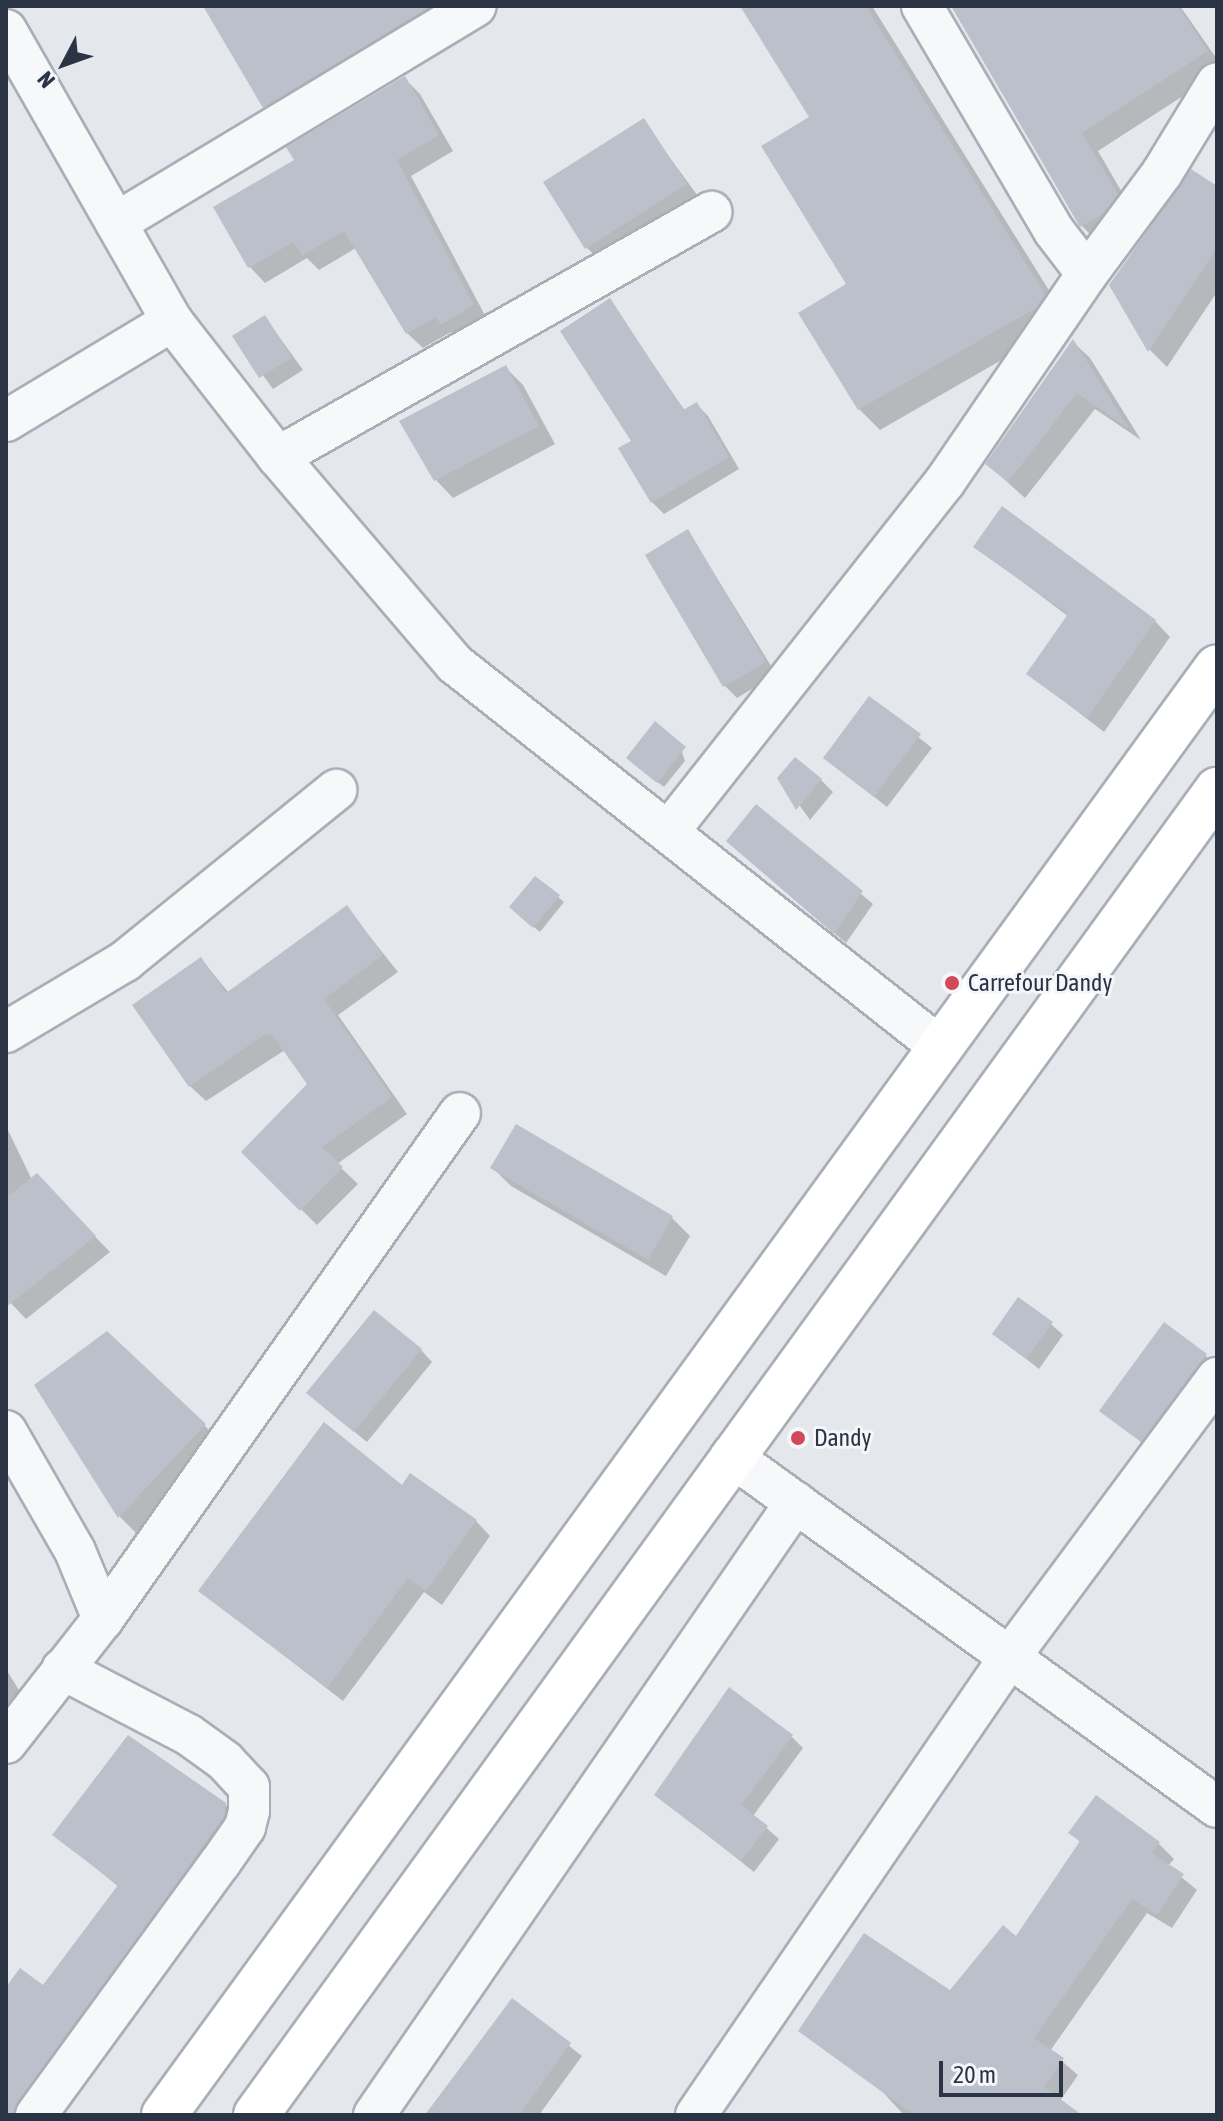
<!DOCTYPE html>
<html>
<head>
<meta charset="utf-8">
<style>
  body { margin:0 }
  #map { position:relative; width:1223px; height:2121px; overflow:hidden; background:#e4e7ec; font-family:"Asap Condensed",sans-serif }
  div>[style] { position:absolute }
  [style*='--x'] { left:calc(var(--x)*1px); top:calc(var(--y)*1px); width:calc(var(--w)*1px); rotate:calc(var(--a)*1deg) }
  .shadow>* { inset:0; background:#0003 }
  .building>* { inset:0; background:#bbc0ca }
  .roads { filter:drop-shadow(2px 0 #a9aeb7) drop-shadow(-2px 0 #a9aeb7) drop-shadow(0 2px #a9aeb7) drop-shadow(0 -2px #a9aeb7) }
  .minor>* { height:40px; margin:-20px; padding:0 20px; transform-origin:20px; border-radius:20px; background:#f7f8fa }
  .major>* { height:44px; margin:-22px; padding:0 22px; transform-origin:22px; border-radius:22px; background:#fff }
  .dots>* { width:22px; height:22px; translate:-50% -50%; box-sizing:border-box; border:4px solid #f4f6f9; border-radius:50% }
  span { translate:-50% -50%; white-space:nowrap; text-align:center; line-height:1.15; -webkit-text-stroke:6px #f4f6f9; paint-order:stroke }
  .poi-label { font-size:24px; color:#2b3445 }
  .left { translate:0 -50%; text-align:left }
  .frame { position:absolute; inset:0; border:8px solid #2b3445; pointer-events:none }
  .north { position:absolute; left:24px; top:24px; width:80px; height:80px; -webkit-text-stroke:6px #f4f6f9; paint-order:stroke; rotate:229deg; font-size:22px; font-weight:700; line-height:32px; text-align:center; color:#2b3445 }
  .north::after { content:''; display:block; margin:auto; width:28px; height:36px; background:#2b3445; clip-path:polygon(50% 0,100% 100%,50% 72%,0 100%) }
  .scale { position:absolute; left:939px; top:2061px; width:124px; height:36px; box-sizing:border-box; border:4px solid #2b3445; border-top:0; padding-left:10px; font-size:24px; line-height:28px; white-space:nowrap; color:#2b3445; -webkit-text-stroke:6px #f4f6f9; paint-order:stroke }
</style>
</head>
<body>
<div id="map">
  <div class="shadow">
    <i style="clip-path:polygon(213px 6px,472px 6px,280px 122px,265px 106px)"></i>
    <i style="clip-path:polygon(742px 6px,872px 6px,1065px 316px,1057px 328px,880px 430px,859px 409px,848px 284px,812px 118px)"></i>
    <i style="clip-path:polygon(954px 6px,1180px 6px,1217px 59px,1217px 74px,1098px 151px,1134px 213px,1099px 243px,1081px 225px)"></i>
    <i style="clip-path:polygon(404px 78px,420px 94px,453px 151px,411px 176px,488px 321px,458px 339px,451px 332px,423px 348px,407px 333px,356px 248px,319px 270px,307px 258px,265px 283px,250px 267px,215px 208px,296px 160px)"></i>
    <i style="clip-path:polygon(643px 121px,703px 203px,605px 265px,587px 248px)"></i>
    <i style="clip-path:polygon(1217px 189px,1217px 292px,1167px 367px,1150px 350px,1112px 285px)"></i>
    <i style="clip-path:polygon(610px 301px,685px 411px,696px 404px,708px 416px,739px 469px,664px 514px,652px 502px,633px 442px)"></i>
    <i style="clip-path:polygon(265px 317px,303px 370px,273px 389px,235px 337px)"></i>
    <i style="clip-path:polygon(1073px 342px,1090px 358px,1141px 440px,1095px 409px,1025px 498px,987px 464px)"></i>
    <i style="clip-path:polygon(505px 367px,523px 385px,555px 444px,453px 498px,436px 480px)"></i>
    <i style="clip-path:polygon(688px 531px,776px 674px,737px 698px,725px 686px)"></i>
    <i style="clip-path:polygon(976px 547px,1155px 621px,1170px 637px,1104px 732px,1029px 674px,1069px 617px)"></i>
    <i style="clip-path:polygon(870px 699px,932px 748px,887px 807px,825px 758px)"></i>
    <i style="clip-path:polygon(679px 743px,685px 761px,664px 787px,634px 764px)"></i>
    <i style="clip-path:polygon(780px 778px,821px 780px,833px 792px,810px 820px)"></i>
    <i style="clip-path:polygon(757px 807px,873px 904px,846px 943px,740px 852px)"></i>
    <i style="clip-path:polygon(536px 878px,564px 902px,540px 932px,517px 913px)"></i>
    <i style="clip-path:polygon(347px 908px,398px 972px,338px 1015px,407px 1114px,337px 1164px,358px 1184px,317px 1225px,243px 1152px,310px 1085px,285px 1050px,206px 1101px,190px 1086px,201px 959px,229px 993px)"></i>
    <i style="clip-path:polygon(6px 1126px,32px 1180px,36px 1176px,110px 1252px,26px 1319px,6px 1298px)"></i>
    <i style="clip-path:polygon(493px 1168px,672px 1218px,690px 1236px,666px 1276px,511px 1186px)"></i>
    <i style="clip-path:polygon(1051px 1324px,1063px 1335px,1039px 1369px,994px 1334px)"></i>
    <i style="clip-path:polygon(421px 1350px,432px 1362px,367px 1442px,321px 1405px)"></i>
    <i style="clip-path:polygon(1205px 1355px,1217px 1367px,1154px 1452px,1101px 1410px)"></i>
    <i style="clip-path:polygon(37px 1386px,204px 1425px,222px 1443px,137px 1534px,120px 1517px)"></i>
    <i style="clip-path:polygon(402px 1488px,476px 1521px,490px 1536px,442px 1605px,424px 1592px,343px 1701px,200px 1591px)"></i>
    <i style="clip-path:polygon(6px 1669px,32px 1711px,6px 1728px)"></i>
    <i style="clip-path:polygon(791px 1736px,803px 1748px,753px 1816px,779px 1839px,754px 1872px,656px 1794px)"></i>
    <i style="clip-path:polygon(225px 1804px,241px 1820px,38px 2115px,6px 2115px,6px 1990px,43px 1988px,119px 1887px,55px 1835px)"></i>
    <i style="clip-path:polygon(1071px 1833px,1159px 1844px,1174px 1859px,1168px 1866px,1197px 1890px,1172px 1928px,1147px 1913px,1050px 2051px,1078px 2075px,1060px 2101px,1079px 2115px,904px 2115px,878px 2087px,801px 2031px,950px 1992px,1016px 1939px,1081px 1843px)"></i>
    <i style="clip-path:polygon(512px 2001px,582px 2056px,539px 2115px,425px 2115px)"></i>
  </div>
  <div class="building">
    <i style="clip-path:polygon(203px 6px,431px 6px,263px 108px)"></i>
    <i style="clip-path:polygon(740px 6px,866px 6px,1045px 294px,1036px 308px,858px 410px,798px 313px,846px 284px,761px 146px,809px 117px)"></i>
    <i style="clip-path:polygon(951px 6px,1178px 6px,1208px 51px,1082px 133px,1118px 194px,1104px 213px,1080px 227px)"></i>
    <i style="clip-path:polygon(405px 76px,439px 135px,397px 160px,474px 305px,441px 325px,436px 317px,406px 334px,344px 231px,302px 256px,294px 242px,248px 268px,213px 207px,294px 160px,286px 147px)"></i>
    <i style="clip-path:polygon(644px 118px,687px 184px,585px 249px,543px 182px)"></i>
    <i style="clip-path:polygon(1191px 169px,1217px 186px,1217px 248px,1148px 352px,1109px 285px)"></i>
    <i style="clip-path:polygon(610px 298px,683px 410px,697px 402px,729px 457px,651px 503px,618px 448px,631px 441px,560px 331px)"></i>
    <i style="clip-path:polygon(265px 315px,292px 358px,259px 378px,232px 336px)"></i>
    <i style="clip-path:polygon(1073px 339px,1129px 429px,1077px 393px,1008px 482px,985px 464px)"></i>
    <i style="clip-path:polygon(506px 365px,539px 426px,434px 481px,399px 421px)"></i>
    <i style="clip-path:polygon(1002px 506px,1156px 620px,1087px 718px,1026px 674px,1068px 614px,973px 547px)"></i>
    <i style="clip-path:polygon(688px 529px,766px 662px,723px 687px,645px 555px)"></i>
    <i style="clip-path:polygon(869px 696px,921px 734px,874px 797px,823px 758px)"></i>
    <i style="clip-path:polygon(655px 721px,686px 747px,657px 783px,626px 758px)"></i>
    <i style="clip-path:polygon(795px 757px,822px 779px,796px 810px,777px 778px)"></i>
    <i style="clip-path:polygon(756px 804px,863px 891px,834px 934px,726px 841px)"></i>
    <i style="clip-path:polygon(535px 876px,560px 895px,533px 928px,509px 907px)"></i>
    <i style="clip-path:polygon(347px 905px,383px 955px,324px 999px,392px 1097px,322px 1147px,343px 1167px,300px 1211px,241px 1152px,307px 1084px,273px 1036px,265px 1034px,189px 1087px,132px 1005px,201px 957px,226px 993px)"></i>
    <i style="clip-path:polygon(516px 1124px,673px 1216px,648px 1260px,490px 1168px)"></i>
    <i style="clip-path:polygon(37px 1173px,96px 1236px,6px 1307px,6px 1198px)"></i>
    <i style="clip-path:polygon(1018px 1297px,1053px 1322px,1026px 1359px,992px 1334px)"></i>
    <i style="clip-path:polygon(374px 1310px,422px 1349px,354px 1432px,306px 1393px)"></i>
    <i style="clip-path:polygon(1164px 1322px,1207px 1354px,1141px 1442px,1099px 1411px)"></i>
    <i style="clip-path:polygon(107px 1331px,206px 1424px,118px 1518px,34px 1385px)"></i>
    <i style="clip-path:polygon(324px 1422px,402px 1485px,410px 1473px,477px 1520px,426px 1591px,408px 1578px,327px 1688px,198px 1591px)"></i>
    <i style="clip-path:polygon(729px 1687px,793px 1735px,741px 1805px,768px 1826px,741px 1861px,654px 1795px)"></i>
    <i style="clip-path:polygon(128px 1735px,226px 1803px,224px 1817px,13px 2113px,6px 2115px,6px 1987px,20px 1968px,43px 1985px,118px 1885px,52px 1835px)"></i>
    <i style="clip-path:polygon(1096px 1795px,1160px 1842px,1152px 1853px,1184px 1874px,1157px 1915px,1132px 1899px,1034px 2038px,1064px 2058px,1044px 2087px,1082px 2115px,914px 2115px,798px 2031px,864px 1933px,950px 1990px,1003px 1925px,1016px 1936px,1080px 1841px,1068px 1833px)"></i>
    <i style="clip-path:polygon(512px 1998px,571px 2043px,519px 2115px,425px 2115px)"></i>
  </div>
  <div class="roads">
    <div class="minor">
      <i style="--x:6;--y:30;--w:335;--a:60.3"></i>
      <i style="--x:172;--y:321;--w:172;--a:52.1"></i>
      <i style="--x:278;--y:457;--w:272;--a:49.5"></i>
      <i style="--x:455;--y:664;--w:618;--a:38.3"></i>
      <i style="--x:116;--y:223;--w:420;--a:-31.1"></i>
      <i style="--x:1087;--y:274;--w:126;--a:-53.4"></i>
      <i style="--x:1162;--y:173;--w:105;--a:-58.6"></i>
      <i style="--x:6;--y:421;--w:194;--a:-31.1"></i>
      <i style="--x:278;--y:457;--w:498;--a:-29.5"></i>
      <i style="--x:669;--y:831;--w:444;--a:-51.7"></i>
      <i style="--x:944;--y:483;--w:253;--a:-55.6"></i>
      <i style="--x:1087;--y:274;--w:54;--a:-127.5"></i>
      <i style="--x:1054;--y:231;--w:261;--a:-120.4"></i>
      <i style="--x:6;--y:1032;--w:139;--a:-30.8"></i>
      <i style="--x:125;--y:961;--w:272;--a:-39"></i>
      <i style="--x:6;--y:1431;--w:138;--a:60.1"></i>
      <i style="--x:75;--y:1551;--w:74;--a:67.6"></i>
      <i style="--x:731;--y:1456;--w:599;--a:35.84"></i>
      <i style="--x:6;--y:1743;--w:157;--a:-52"></i>
      <i style="--x:103;--y:1619;--w:619;--a:-54.8"></i>
      <i style="--x:36;--y:2115;--w:312;--a:-53.9"></i>
      <i style="--x:220;--y:1863;--w:44;--a:-55.2"></i>
      <i style="--x:245;--y:1827;--w:16;--a:-76"></i>
      <i style="--x:249;--y:1811;--w:24;--a:-90"></i>
      <i style="--x:249;--y:1787;--w:35;--a:-133"></i>
      <i style="--x:225;--y:1761;--w:44;--a:-144.2"></i>
      <i style="--x:189;--y:1735;--w:143;--a:-152.5"></i>
      <i style="--x:374;--y:2115;--w:744;--a:-55.46"></i>
      <i style="--x:696;--y:2115;--w:554;--a:-55.59"></i>
      <i style="--x:1009;--y:1658;--w:349;--a:-53.4"></i>
    </div>
    <div class="major">
      <i style="--x:164;--y:2115;--w:1790;--a:-53.97"></i>
      <i style="--x:256;--y:2115;--w:1637;--a:-54.05"></i>
    </div>
  </div>
  <div class="dots">
    <i style="left:952px;top:983px;background:#d1495b"></i>
    <i style="left:798px;top:1438px;background:#d1495b"></i>
  </div>
  <div class="poi-label">
    <span class="left" style="left:968px;top:983px">Carrefour Dandy</span>
    <span class="left" style="left:814px;top:1438px">Dandy</span>
  </div>
  <div class="frame"></div>
  <div class="north">N</div>
  <div class="scale">20 m</div>
</div>
</body>
</html>
